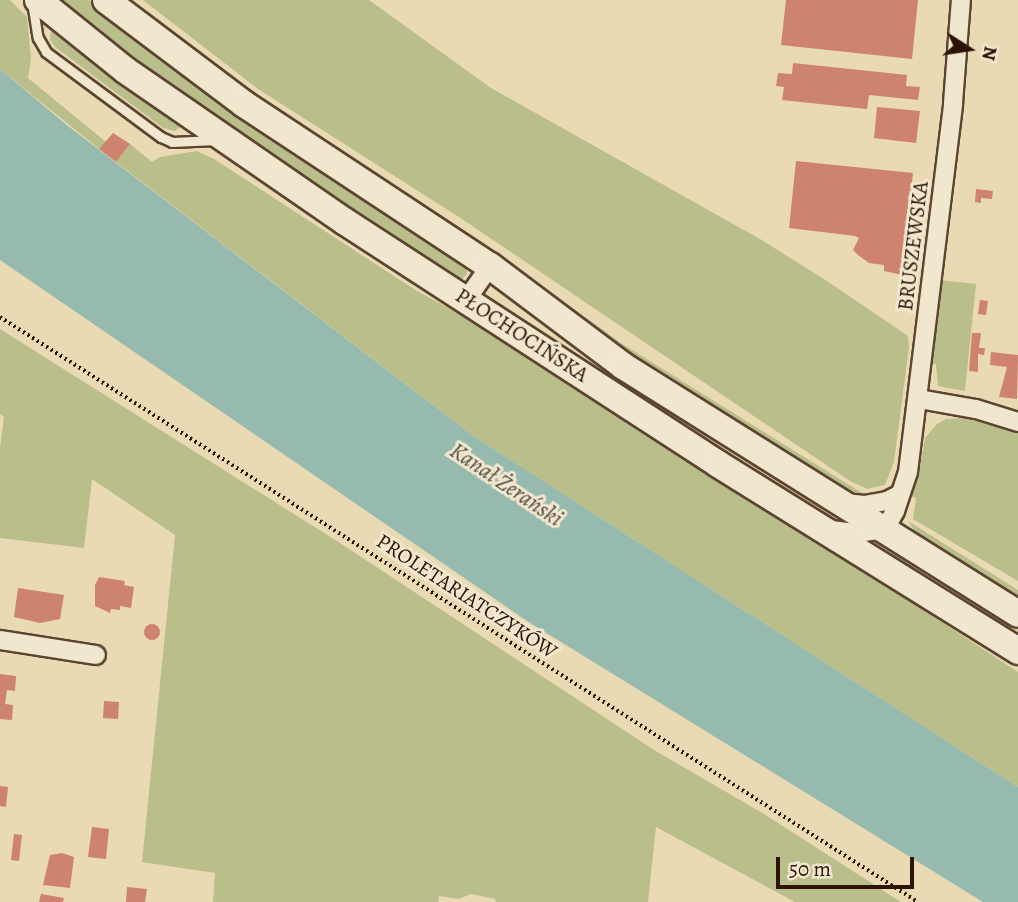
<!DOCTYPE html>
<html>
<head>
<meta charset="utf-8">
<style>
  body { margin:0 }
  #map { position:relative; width:1018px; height:902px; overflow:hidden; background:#e9dab4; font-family:Alegreya,serif }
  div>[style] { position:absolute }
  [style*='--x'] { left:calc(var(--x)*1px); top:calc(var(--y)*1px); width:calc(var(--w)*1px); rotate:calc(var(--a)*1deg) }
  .green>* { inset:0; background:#babe8b }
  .water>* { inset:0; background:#97baaf }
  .building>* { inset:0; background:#cd836e }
  .round { border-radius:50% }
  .path>* { height:3.5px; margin-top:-1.75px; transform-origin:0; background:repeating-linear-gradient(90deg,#2d1304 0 2px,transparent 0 5.5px) }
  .roads { filter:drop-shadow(2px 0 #5c4530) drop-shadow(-2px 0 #5c4530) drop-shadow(0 2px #5c4530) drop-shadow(0 -2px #5c4530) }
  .lane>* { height:9px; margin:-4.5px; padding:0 4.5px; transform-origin:4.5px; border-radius:4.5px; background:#f1e7ce }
  .street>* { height:18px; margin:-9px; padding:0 9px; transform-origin:9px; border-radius:9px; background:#f1e7ce }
  .secondary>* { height:26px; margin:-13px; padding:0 13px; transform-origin:13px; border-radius:13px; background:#f1e7ce }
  span { translate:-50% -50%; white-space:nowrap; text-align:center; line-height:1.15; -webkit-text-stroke:6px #f1e7ce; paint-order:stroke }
  .street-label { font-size:21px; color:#2d1304 }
  .water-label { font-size:23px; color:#524d40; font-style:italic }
  .north { position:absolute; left:934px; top:14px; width:70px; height:70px; -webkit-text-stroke:5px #f1e7ce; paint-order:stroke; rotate:102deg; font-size:19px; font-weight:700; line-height:28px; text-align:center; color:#2d1304 }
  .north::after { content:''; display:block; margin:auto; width:24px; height:32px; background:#2d1304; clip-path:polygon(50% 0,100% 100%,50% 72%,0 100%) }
  .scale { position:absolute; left:776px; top:857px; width:138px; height:32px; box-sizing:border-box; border:4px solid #2d1304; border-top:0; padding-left:9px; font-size:21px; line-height:24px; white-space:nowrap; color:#2d1304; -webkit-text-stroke:5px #f1e7ce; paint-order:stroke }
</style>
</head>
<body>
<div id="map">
  <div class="green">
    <i style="clip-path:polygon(0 0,10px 0,27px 17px,31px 59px,28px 78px,106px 142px,99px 149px,0 69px)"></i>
    <i style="clip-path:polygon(55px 0,89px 0,203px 89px,466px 262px,467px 274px,461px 280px,455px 279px,167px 88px)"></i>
    <i style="clip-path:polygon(122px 0,131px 0,263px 99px,477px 239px,621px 343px,867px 496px,850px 495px,629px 356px,264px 106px)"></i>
    <i style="clip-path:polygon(143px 0,369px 0,491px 88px,760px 239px,827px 281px,908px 336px,909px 347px,894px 462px,885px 485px,867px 489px,850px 481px,462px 219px,258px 89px)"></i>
    <i style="clip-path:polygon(51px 27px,57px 28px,178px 122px,180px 127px,175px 131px,163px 128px,55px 47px,50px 40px)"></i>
    <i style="clip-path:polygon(130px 144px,152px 162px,160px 157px,197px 151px,214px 159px,417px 291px,519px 346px,1018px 672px,1018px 787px,472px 435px,116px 162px)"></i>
    <i style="clip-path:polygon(939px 280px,976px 284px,965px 391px,938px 386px,936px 364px,931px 363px,932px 326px)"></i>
    <i style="clip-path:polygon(0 329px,340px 543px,654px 750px,764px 814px,901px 902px,795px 902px,656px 827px,648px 902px,496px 902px,495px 899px,471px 894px,459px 899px,439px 896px,438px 902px,213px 902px,215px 873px,142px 862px,175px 535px,92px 479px,84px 548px,0 538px,0 448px,4px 417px,0 414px)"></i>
    <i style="clip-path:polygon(965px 418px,1018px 433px,1018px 581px,913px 519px,916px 498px,910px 496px,919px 474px,925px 438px,937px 424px,946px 419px)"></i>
    <i style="clip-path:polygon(908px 521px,1018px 590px,1018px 600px,920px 539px)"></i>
  </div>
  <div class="water">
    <i style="clip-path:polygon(0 69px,68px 126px,472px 435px,1018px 787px,1018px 902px,983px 902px,527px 621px,0 260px)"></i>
  </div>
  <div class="building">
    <i style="clip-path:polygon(786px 0,918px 0,912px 59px,781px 45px)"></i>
    <i style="clip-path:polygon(793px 63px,907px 75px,906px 86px,920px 87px,918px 100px,869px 95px,867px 109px,782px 100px,784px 87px,776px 86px,778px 73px,792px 74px)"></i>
    <i style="clip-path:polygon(877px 107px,920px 111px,916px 143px,874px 138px)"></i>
    <i style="clip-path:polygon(113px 133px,130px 144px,116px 162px,99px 149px)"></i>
    <i style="clip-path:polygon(796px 161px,913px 173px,902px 275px,884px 271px,884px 265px,869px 263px,858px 255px,853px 250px,859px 238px,855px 236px,789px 228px)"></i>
    <i style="clip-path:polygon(976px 189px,993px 191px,992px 199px,981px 198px,981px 203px,975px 202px)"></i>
    <i style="clip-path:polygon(980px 300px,988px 301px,986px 315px,978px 314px)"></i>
    <i style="clip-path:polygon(972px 333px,981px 333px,979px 348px,985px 348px,984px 355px,978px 354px,978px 372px,969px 371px)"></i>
    <i style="clip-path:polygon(991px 352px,1018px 355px,1017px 399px,999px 397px,1007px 367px,990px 365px)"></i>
    <i style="clip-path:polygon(99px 577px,125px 581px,124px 585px,134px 587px,131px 608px,120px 606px,120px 610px,111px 609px,110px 613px,95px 606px,95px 585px)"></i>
    <i style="clip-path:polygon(18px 588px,64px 595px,60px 619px,40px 623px,14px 617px)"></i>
    <i class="round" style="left:144px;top:624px;width:16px;height:16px"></i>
    <i style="clip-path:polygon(0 674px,16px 676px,15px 691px,7px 690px,5px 704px,13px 705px,12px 720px,0 719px)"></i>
    <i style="clip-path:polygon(104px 701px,119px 702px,118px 719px,103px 718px)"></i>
    <i style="clip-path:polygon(0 786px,8px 787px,6px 807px,0 806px)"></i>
    <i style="clip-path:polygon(92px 827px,109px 829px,106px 859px,88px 857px)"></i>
    <i style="clip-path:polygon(14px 834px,22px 835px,19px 861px,11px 860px)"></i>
    <i style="clip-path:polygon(62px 853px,74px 857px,70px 888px,43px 885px,50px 855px)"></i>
    <i style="clip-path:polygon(127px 887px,147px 889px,145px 902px,126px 902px)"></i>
    <i style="clip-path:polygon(41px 894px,64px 898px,63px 902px,39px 902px)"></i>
  </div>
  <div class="path">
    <i style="--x:0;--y:317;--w:1089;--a:32.51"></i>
  </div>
  <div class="roads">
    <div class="lane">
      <i style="--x:32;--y:2;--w:36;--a:81"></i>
      <i style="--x:38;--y:38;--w:16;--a:60"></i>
      <i style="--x:46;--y:52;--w:143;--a:36.5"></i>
      <i style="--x:161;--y:137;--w:12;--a:24"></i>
      <i style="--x:172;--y:142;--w:44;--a:-2.6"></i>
    </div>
    <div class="street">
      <i style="--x:467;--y:299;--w:40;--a:-55.1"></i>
      <i style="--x:919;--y:399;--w:58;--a:10"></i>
      <i style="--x:976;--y:409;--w:44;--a:17.2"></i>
      <i style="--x:845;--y:503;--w:19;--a:6"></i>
      <i style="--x:864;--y:505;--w:23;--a:-10"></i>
      <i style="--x:887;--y:501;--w:13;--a:-27"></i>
      <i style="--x:831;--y:530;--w:26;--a:7"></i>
      <i style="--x:857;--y:533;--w:28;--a:-8"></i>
      <i style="--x:885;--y:529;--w:21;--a:-61"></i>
      <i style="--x:895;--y:511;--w:41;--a:-71.6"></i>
      <i style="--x:908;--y:472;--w:372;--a:-83"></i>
      <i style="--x:953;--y:103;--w:103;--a:-85.6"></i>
      <i style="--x:0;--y:640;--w:97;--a:8.9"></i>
    </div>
    <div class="secondary">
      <i style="--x:38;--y:0;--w:112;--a:38.8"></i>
      <i style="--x:125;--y:70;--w:266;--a:34.6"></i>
      <i style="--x:344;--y:221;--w:446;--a:33"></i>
      <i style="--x:718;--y:464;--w:354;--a:31.9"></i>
      <i style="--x:106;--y:0;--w:173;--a:37"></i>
      <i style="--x:244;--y:104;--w:295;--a:33.4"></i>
      <i style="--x:490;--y:266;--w:166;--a:36.9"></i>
      <i style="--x:623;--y:366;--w:466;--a:32.1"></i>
    </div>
  </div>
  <div class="street-label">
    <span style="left:913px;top:246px;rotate:-83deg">BRUSZEWSKA</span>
    <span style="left:522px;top:335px;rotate:33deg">PŁOCHOCIŃSKA</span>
    <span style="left:467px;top:596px;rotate:33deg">PROLETARIATCZYKÓW</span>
  </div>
  <div class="water-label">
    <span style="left:506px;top:485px;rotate:34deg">Kanał Żerański</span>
  </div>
  <div class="north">N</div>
  <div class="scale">50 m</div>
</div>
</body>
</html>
